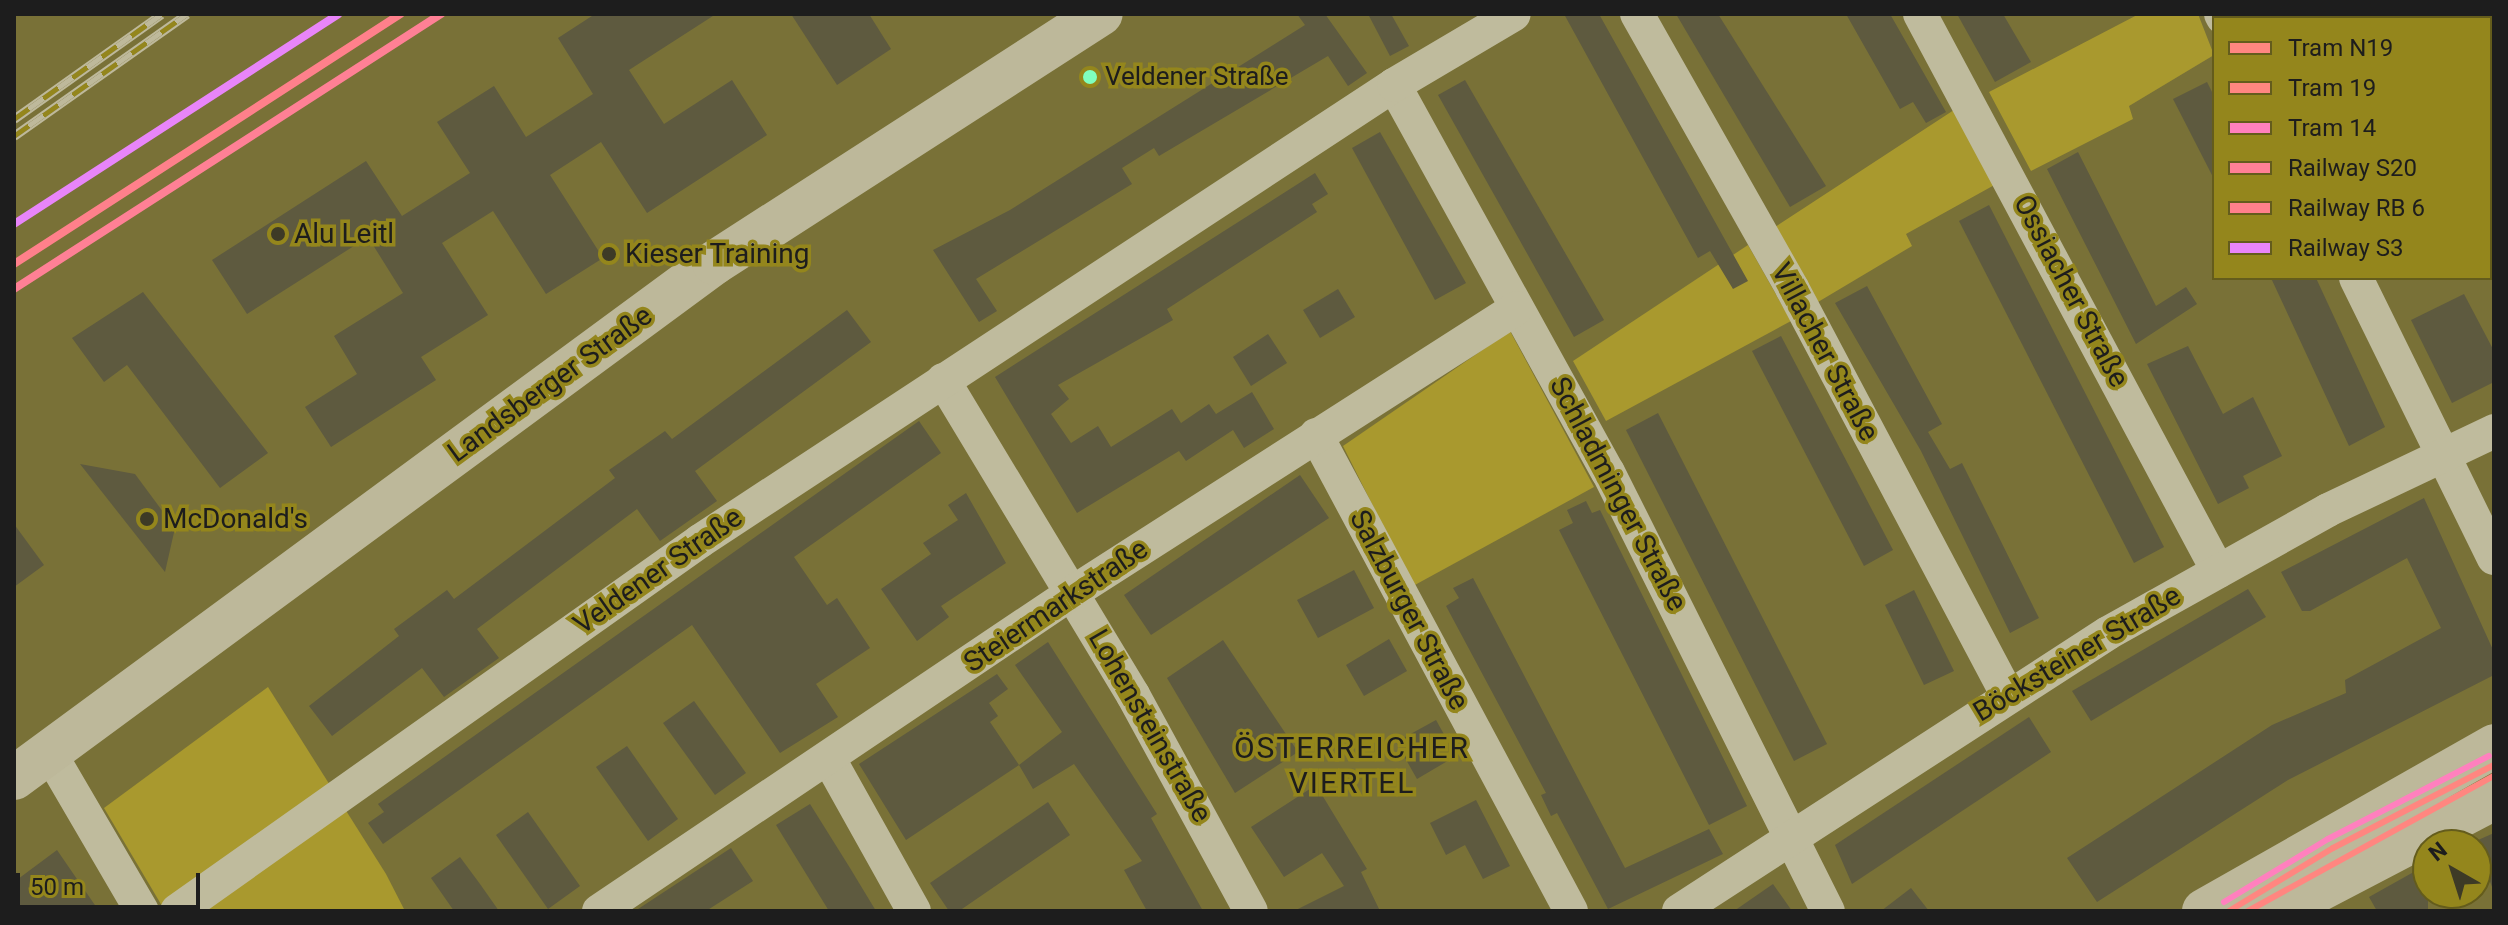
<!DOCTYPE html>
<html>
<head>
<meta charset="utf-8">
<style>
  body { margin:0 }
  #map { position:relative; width:2508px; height:925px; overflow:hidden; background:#797137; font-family:Roboto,sans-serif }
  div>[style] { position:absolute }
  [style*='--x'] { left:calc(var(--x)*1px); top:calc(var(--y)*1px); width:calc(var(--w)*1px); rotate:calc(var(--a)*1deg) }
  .green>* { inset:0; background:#a9992e }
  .building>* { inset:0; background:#5e5a3f }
  .minor>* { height:34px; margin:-17px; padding:0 17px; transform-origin:17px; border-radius:17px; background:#bfbb9d }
  .major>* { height:44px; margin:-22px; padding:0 22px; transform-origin:22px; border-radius:22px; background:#bdb89a }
  .rail>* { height:9px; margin-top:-4.5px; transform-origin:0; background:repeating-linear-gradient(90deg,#94861c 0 18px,#beb99b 0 36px); box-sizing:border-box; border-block:2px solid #beb99b }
  .rail-1>* { height:8px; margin:-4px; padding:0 4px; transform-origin:4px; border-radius:4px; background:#ff8095 }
  .rail-2>* { height:8px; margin:-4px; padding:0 4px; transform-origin:4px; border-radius:4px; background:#ff808b }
  .rail-3>* { height:8px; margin:-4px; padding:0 4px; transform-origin:4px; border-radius:4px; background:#e885f9 }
  .tram-1>* { height:6px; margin:-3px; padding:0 3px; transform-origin:3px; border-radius:3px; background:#ff8680 }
  .tram-2>* { height:6px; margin:-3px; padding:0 3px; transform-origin:3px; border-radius:3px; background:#ff8680 }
  .tram-3>* { height:6px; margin:-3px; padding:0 3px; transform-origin:3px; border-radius:3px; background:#ff80be }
  .dots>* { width:22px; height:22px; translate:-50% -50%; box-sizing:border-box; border:4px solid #94861c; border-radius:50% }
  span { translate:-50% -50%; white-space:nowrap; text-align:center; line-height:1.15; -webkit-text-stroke:7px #94861c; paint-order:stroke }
  .bus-label { font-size:26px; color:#1d1d1d }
  .left { translate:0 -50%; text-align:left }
  .poi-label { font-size:28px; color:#1d1d1d }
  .street-label { font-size:28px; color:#1d1d1d }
  .neighbourhood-label { font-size:30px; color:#1d1d1d; letter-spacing:2px }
  .frame { position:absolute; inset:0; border:16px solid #1d1d1d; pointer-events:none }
  .legend { position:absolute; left:2212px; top:16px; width:280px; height:264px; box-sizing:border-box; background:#94861c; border:2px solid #645c1c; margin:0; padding:10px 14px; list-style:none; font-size:24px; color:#1d1d1d }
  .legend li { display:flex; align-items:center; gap:16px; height:40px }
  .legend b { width:40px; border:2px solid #645c1c }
  .north { position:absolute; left:2412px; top:829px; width:80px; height:80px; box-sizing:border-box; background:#94861c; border:2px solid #645c1c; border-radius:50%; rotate:321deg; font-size:22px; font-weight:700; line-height:32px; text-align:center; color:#1d1d1d }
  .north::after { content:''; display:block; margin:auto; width:28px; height:36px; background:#3d3a26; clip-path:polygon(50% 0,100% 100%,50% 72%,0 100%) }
  .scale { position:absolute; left:16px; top:873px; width:184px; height:36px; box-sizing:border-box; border:4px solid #1d1d1d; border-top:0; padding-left:10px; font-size:24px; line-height:28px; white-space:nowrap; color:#1d1d1d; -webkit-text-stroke:6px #94861c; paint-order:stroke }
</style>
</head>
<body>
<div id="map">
  <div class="green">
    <i style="clip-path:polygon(2139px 14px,2198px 14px,2214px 55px,2129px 106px,2133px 119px,2031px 171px,1989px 92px)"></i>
    <i style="clip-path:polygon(1957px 108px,1998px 183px,1906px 234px,1912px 246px,1818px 302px,1775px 227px)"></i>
    <i style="clip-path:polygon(1748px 245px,1791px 321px,1606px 421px,1573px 361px)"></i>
    <i style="clip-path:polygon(1510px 331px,1594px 487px,1413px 586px,1343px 446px)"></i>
    <i style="clip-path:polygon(268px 687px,386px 874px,405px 911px,165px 911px,104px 808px)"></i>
  </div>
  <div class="building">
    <i style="clip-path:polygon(595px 14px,716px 14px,629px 70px,664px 124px,732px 80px,767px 135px,647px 213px,601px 142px,550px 175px,603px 258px,546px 294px,493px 211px,442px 243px,488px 315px,421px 357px,436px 380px,331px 447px,305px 407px,357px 374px,334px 336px,403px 293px,368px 237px,247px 314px,212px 260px,366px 161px,402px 216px,470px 173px,437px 122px,494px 86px,526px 137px,593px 94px,558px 38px)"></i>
    <i style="clip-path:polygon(791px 14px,869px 14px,891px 49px,837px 85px)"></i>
    <i style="clip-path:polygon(1297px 14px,1325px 14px,1367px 73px,1348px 86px,1328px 56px,1159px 156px,1154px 148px,1122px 168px,1132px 184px,976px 279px,997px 311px,979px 322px,933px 250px,1010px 210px,1305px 25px)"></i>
    <i style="clip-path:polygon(1368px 14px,1391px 14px,1409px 46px,1390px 56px)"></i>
    <i style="clip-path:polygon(1564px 14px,1599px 14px,1748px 281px,1733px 289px,1710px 251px,1698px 258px)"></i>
    <i style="clip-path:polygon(1676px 14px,1718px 14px,1826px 186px,1790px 207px)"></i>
    <i style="clip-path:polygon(1846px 14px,1890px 14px,1946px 112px,1926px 123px,1913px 102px,1900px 109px)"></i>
    <i style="clip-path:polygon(1957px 14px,2003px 14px,2031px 62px,1995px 82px)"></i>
    <i style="clip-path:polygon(1465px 80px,1604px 320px,1574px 337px,1438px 95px)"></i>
    <i style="clip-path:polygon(2207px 82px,2214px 96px,2214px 179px,2173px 99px)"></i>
    <i style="clip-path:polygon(1380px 132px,1466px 283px,1435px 300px,1352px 148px)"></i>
    <i style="clip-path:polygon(2078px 152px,2156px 306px,2186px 287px,2197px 304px,2136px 344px,2047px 169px)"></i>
    <i style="clip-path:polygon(1315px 173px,1328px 194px,1312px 204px,1317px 212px,1167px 309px,1173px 320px,1058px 385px,1069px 399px,1051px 414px,1071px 443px,1098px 426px,1111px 447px,1172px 409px,1181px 423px,1209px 404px,1216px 414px,1252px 392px,1274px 429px,1244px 448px,1233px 430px,1186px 461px,1179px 451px,1077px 513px,995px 377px)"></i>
    <i style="clip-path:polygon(1989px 205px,2164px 547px,2134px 563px,1959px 221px)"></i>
    <i style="clip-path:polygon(2271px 278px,2316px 278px,2385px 427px,2349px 446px)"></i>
    <i style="clip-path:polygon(1867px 286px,1942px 424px,1928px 432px,1950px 469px,1962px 463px,2039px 618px,2010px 633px,1921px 451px,1835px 303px)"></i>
    <i style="clip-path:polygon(1338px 289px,1355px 317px,1320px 338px,1303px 310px)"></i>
    <i style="clip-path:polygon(143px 292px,268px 453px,220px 488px,127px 365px,104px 382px,72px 338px)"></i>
    <i style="clip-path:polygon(2464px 294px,2494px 351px,2494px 382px,2452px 403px,2411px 320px)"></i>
    <i style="clip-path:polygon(847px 310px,871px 342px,695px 471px,717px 501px,660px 541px,637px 509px,477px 629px,499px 658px,444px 697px,422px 668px,332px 736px,309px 706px,399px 636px,394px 629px,447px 590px,454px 599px,615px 478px,609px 470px,665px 431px,672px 439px)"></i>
    <i style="clip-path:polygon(1268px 334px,1287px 363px,1251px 386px,1233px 357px)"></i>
    <i style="clip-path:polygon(1781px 336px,1893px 550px,1864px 566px,1752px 351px)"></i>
    <i style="clip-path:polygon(2188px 346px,2223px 414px,2253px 397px,2282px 456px,2243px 476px,2249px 488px,2218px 504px,2147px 364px)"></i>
    <i style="clip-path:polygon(1658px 413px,1827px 744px,1794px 761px,1626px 430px)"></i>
    <i style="clip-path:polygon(919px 421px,941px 453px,794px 557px,827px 605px,837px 598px,870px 648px,816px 684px,838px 717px,780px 753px,692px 625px,383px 844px,368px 823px,384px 812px,378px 804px)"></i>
    <i style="clip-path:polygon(80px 464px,135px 474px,175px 528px,165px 572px)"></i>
    <i style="clip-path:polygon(1300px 475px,1329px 518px,1151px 635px,1124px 595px)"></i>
    <i style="clip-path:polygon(966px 493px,1006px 563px,941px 606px,949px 617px,917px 641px,881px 589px,931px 554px,923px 543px,958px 520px,948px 505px)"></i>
    <i style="clip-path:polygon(2424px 498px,2494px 652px,2494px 675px,2288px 780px,2097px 902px,2067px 858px,2272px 725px,2346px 693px,2345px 680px,2441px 628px,2407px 558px,2310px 611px,2302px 611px,2281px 572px)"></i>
    <i style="clip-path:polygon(1586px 501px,1592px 513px,1600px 510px,1747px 806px,1709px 825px,1559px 530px,1573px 523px,1567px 510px)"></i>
    <i style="clip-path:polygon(14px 524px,44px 565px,14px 587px)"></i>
    <i style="clip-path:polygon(1354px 570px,1374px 608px,1318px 638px,1297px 600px)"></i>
    <i style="clip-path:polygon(1473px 578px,1625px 868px,1709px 829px,1723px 854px,1608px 909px,1557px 813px,1551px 816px,1541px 795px,1546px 793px,1446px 606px,1459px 598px,1453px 588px)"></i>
    <i style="clip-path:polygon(2248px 589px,2266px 617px,2091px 721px,2072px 691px)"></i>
    <i style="clip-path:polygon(1914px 590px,1954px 671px,1924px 685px,1885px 605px)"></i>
    <i style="clip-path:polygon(1389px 639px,1407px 671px,1364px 696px,1346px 665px)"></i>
    <i style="clip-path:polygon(1223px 640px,1298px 752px,1235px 793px,1167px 678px)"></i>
    <i style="clip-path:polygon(1048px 642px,1157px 814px,1151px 818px,1203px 911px,1147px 911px,1124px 870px,1142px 861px,1074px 764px,1033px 789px,1019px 765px,1062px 732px,1015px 665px)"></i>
    <i style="clip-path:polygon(997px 674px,1008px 689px,989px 703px,998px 716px,990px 722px,1019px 765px,906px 840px,859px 764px)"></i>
    <i style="clip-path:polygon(694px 701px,746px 773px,715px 795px,663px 723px)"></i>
    <i style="clip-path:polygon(2029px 717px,2051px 752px,1852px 884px,1835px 845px)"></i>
    <i style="clip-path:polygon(1436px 720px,1456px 756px,1417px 779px,1396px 742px)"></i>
    <i style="clip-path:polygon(627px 746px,678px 819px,648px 841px,596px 767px)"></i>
    <i style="clip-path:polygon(1316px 785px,1367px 869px,1361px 872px,1380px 911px,1294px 911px,1344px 886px,1322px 853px,1284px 877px,1251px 827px)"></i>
    <i style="clip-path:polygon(1476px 800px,1510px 866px,1483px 879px,1465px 845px,1446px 855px,1430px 823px)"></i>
    <i style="clip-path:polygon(1048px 802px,1070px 835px,959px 911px,949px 911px,930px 883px)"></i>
    <i style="clip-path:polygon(810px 804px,850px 868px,876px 911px,829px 911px,776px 825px)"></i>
    <i style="clip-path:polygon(528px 812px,580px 886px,548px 909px,496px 835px)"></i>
    <i style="clip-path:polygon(2494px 833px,2494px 892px,2476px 845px,2469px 844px)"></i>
    <i style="clip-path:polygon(731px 848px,753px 881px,706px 911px,635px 911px)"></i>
    <i style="clip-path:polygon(57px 850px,99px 911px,14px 911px,14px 882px)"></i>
    <i style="clip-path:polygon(460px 857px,480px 884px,499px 911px,454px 911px,431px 878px)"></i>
    <i style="clip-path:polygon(2428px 864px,2428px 911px,2377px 911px,2369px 897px)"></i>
    <i style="clip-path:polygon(1773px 884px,1792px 911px,1734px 911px)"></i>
    <i style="clip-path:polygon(1911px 888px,1929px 911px,1881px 911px)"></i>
  </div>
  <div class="minor">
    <i style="--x:1637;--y:14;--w:315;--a:60.5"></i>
    <i style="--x:1792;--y:288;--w:459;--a:62.1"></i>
    <i style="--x:1920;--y:14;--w:632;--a:61.85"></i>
    <i style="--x:2221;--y:14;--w:4;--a:63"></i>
    <i style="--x:1394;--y:85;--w:442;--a:61.1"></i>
    <i style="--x:1608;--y:472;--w:491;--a:63.4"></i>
    <i style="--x:2490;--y:155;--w:4;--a:-27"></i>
    <i style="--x:2356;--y:278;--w:312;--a:63.8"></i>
    <i style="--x:943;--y:380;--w:368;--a:58.9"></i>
    <i style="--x:1133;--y:695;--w:246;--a:61.4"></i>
    <i style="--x:1316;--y:435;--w:540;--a:61.82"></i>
    <i style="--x:49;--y:752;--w:184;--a:59.7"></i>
    <i style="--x:829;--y:759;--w:174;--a:60.8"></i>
    <i style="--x:177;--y:911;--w:641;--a:-35.28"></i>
    <i style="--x:700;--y:541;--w:830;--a:-33.31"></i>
    <i style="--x:1394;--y:85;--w:139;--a:-30.6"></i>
    <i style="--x:599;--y:911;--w:570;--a:-33.91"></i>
    <i style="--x:1072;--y:593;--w:528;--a:-32.64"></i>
    <i style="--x:1679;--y:911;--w:511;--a:-32.94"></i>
    <i style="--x:2108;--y:633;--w:252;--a:-29.2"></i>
    <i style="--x:2328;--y:510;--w:184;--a:-25.4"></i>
  </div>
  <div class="major">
    <i style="--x:14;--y:778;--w:869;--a:-36.34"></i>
    <i style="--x:714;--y:263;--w:460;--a:-32.8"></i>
    <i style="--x:2204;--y:911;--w:334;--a:-29.6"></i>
    <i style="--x:2278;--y:911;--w:244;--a:-27.6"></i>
  </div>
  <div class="rail">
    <i style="--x:14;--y:119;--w:181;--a:-35.4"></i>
    <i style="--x:14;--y:136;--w:212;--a:-35.2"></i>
  </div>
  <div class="rail-1">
    <i style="--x:14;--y:289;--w:508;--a:-32.78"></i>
  </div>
  <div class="rail-2">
    <i style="--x:14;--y:264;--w:460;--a:-32.9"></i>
  </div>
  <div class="rail-3">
    <i style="--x:14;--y:224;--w:386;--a:-32.9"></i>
  </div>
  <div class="tram-1">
    <i style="--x:2229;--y:911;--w:122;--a:-31.2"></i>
    <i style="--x:2333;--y:848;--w:181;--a:-27.3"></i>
  </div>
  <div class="tram-2">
    <i style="--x:2248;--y:911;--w:281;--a:-28.8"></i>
  </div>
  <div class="tram-3">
    <i style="--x:2224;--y:902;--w:122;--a:-31.2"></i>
    <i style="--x:2328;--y:839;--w:181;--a:-27.3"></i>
  </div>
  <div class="dots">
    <i style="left:1090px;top:77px;background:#80ffbe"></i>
    <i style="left:278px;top:234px;background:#3d3a26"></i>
    <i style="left:609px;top:254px;background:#3d3a26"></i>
    <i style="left:147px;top:519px;background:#3d3a26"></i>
  </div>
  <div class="bus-label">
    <span class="left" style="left:1105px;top:77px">Veldener Straße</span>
  </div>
  <div class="poi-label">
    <span class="left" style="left:294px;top:234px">Alu Leitl</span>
    <span class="left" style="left:625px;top:254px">Kieser Training</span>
    <span class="left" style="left:163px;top:519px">McDonald's</span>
  </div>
  <div class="street-label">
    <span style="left:2071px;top:291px;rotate:62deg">Ossiacher Straße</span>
    <span style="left:1825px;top:352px;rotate:62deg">Villacher Straße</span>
    <span style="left:550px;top:384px;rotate:-36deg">Landsberger Straße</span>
    <span style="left:1618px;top:494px;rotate:62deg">Schladminger Straße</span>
    <span style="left:658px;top:571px;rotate:-35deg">Veldener Straße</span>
    <span style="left:1056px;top:606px;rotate:-34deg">Steiermarkstraße</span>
    <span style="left:1409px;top:610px;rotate:62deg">Salzburger Straße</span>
    <span style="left:2077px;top:654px;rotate:-31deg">Böcksteiner Straße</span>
    <span style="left:1150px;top:726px;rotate:60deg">Lohensteinstraße</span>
  </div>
  <div class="neighbourhood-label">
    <span style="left:1352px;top:765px">ÖSTERREICHER<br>VIERTEL</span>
  </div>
  <div class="frame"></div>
  <ul class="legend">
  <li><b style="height:10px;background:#ff8680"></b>Tram N19</li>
  <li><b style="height:10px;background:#ff8680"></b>Tram 19</li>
  <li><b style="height:10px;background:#ff80be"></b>Tram 14</li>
  <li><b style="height:10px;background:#ff8095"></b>Railway S20</li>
  <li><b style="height:10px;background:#ff808b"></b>Railway RB 6</li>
  <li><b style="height:10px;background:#e885f9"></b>Railway S3</li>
  </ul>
  <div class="north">N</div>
  <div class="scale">50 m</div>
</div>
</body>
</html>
